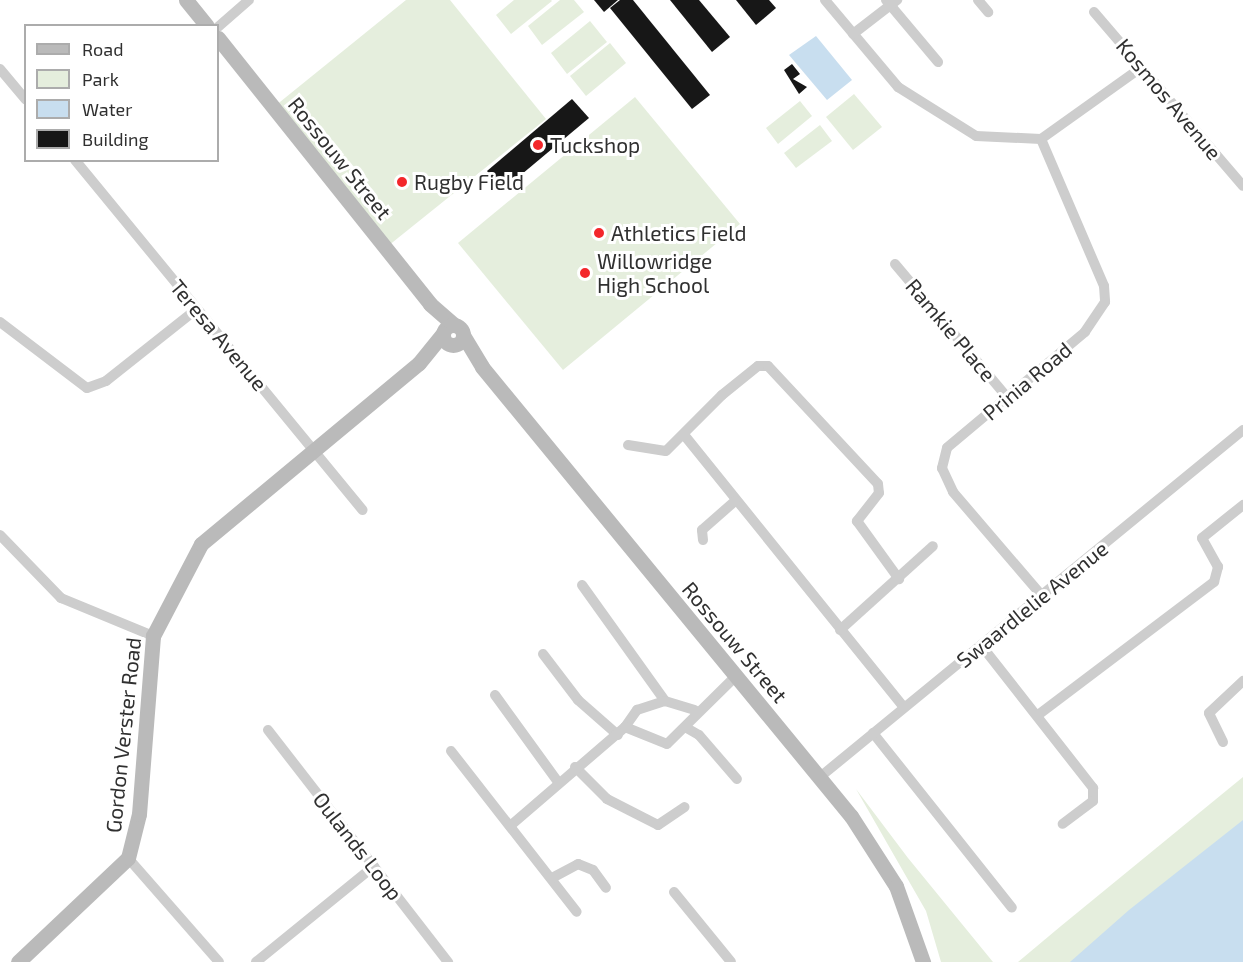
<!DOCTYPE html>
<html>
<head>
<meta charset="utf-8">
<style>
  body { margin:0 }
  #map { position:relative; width:1243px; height:962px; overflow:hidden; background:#fff; font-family:"Exo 2",sans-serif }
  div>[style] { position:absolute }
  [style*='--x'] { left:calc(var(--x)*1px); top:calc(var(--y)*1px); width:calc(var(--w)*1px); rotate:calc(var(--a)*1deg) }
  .green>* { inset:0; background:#e5eedd }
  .water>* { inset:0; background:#c8deef }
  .building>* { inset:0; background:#171717 }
  .street>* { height:10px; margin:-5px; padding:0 5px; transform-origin:5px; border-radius:5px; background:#cdcdcd }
  .secondary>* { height:15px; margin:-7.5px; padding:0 7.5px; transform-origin:7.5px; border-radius:7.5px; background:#bababa }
  .secondary>.ring { margin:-7.5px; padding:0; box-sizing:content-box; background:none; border:15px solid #bababa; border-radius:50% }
  .dots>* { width:16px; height:16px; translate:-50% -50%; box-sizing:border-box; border:3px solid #fff; border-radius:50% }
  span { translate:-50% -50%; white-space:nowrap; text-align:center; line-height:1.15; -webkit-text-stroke:6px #fff; paint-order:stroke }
  .street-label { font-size:21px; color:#303030 }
  .poi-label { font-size:21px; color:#303030 }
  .left { translate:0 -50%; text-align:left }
  .legend { position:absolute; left:24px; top:24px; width:195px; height:138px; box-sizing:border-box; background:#fff; border:2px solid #acacac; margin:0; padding:8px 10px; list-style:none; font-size:18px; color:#303030 }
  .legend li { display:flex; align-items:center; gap:12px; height:30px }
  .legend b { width:30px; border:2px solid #acacac }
</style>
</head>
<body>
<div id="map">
  <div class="green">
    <i style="clip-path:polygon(406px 0,450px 0,546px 119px,388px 246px,275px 106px)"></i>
    <i style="clip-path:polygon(514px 0,551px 0,552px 1px,511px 34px,496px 15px)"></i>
    <i style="clip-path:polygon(560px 0,574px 0,584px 12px,542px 45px,528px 26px)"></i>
    <i style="clip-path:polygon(590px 21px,607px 42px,567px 74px,551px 53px)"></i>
    <i style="clip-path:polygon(610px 43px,626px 63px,586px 96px,570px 76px)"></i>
    <i style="clip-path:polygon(854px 94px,882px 127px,853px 150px,826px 117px)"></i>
    <i style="clip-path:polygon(635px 97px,740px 224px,563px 370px,458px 243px)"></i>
    <i style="clip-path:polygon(800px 101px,812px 116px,778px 144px,766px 128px)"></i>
    <i style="clip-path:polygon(820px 125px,832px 141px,796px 168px,784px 153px)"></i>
    <i style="clip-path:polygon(1243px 777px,1243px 962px,1018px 962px,1061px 926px)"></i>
    <i style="clip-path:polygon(856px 789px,908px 858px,993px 962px,941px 962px,926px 911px)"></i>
  </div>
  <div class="water">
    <i style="clip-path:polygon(816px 36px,852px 80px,827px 100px,789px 55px)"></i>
    <i style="clip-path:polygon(1243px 820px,1243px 962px,1070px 962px,1129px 910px)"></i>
  </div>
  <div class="building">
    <i style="clip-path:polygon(594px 0,618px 0,604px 12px)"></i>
    <i style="clip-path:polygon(620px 0,633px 0,710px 95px,692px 109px,610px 8px)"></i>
    <i style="clip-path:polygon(670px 0,699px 0,730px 37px,712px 52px)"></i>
    <i style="clip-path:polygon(736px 0,769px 0,776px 8px,756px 25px)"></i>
    <i style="clip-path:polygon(792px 64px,800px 74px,793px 79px,807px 87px,799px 94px,784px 70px)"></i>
    <i style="clip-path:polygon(572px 99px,589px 118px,503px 190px,487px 171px)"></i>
  </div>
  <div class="street">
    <i style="--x:825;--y:0;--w:114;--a:50"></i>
    <i style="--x:898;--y:87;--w:92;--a:32.1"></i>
    <i style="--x:976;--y:136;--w:65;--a:2.6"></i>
    <i style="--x:1041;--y:139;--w:124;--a:-35.5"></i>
    <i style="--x:886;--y:0;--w:81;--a:50"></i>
    <i style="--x:978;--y:0;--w:16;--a:50"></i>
    <i style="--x:1094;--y:12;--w:229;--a:49.4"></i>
    <i style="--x:218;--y:27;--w:41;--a:-41.1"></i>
    <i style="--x:853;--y:34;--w:56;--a:-37.7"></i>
    <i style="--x:0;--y:69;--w:40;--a:50"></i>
    <i style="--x:1041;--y:139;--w:160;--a:66.8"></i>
    <i style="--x:1104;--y:286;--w:16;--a:86"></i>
    <i style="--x:1105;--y:302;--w:36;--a:124"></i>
    <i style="--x:1085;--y:332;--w:180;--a:140"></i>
    <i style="--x:947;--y:448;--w:21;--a:104"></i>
    <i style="--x:942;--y:468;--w:26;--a:65"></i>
    <i style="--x:953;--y:492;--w:137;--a:49.4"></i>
    <i style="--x:75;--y:160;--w:453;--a:50.6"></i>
    <i style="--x:895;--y:264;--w:174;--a:49.9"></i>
    <i style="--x:0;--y:322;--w:109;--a:37.2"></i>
    <i style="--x:87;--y:388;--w:20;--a:-20"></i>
    <i style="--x:106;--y:381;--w:116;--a:-38.4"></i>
    <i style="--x:685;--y:436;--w:348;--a:51.1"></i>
    <i style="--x:628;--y:445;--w:38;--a:9"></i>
    <i style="--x:666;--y:451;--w:79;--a:-45"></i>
    <i style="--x:722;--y:395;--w:46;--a:-38.9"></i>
    <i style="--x:758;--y:366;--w:10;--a:0"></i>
    <i style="--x:768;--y:366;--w:161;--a:47"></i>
    <i style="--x:878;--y:484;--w:9;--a:84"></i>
    <i style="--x:879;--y:493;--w:36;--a:128"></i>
    <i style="--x:857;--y:521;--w:72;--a:54.1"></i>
    <i style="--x:0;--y:535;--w:88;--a:45.9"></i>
    <i style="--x:61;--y:598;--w:100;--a:22.4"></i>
    <i style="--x:703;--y:540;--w:10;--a:-96"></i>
    <i style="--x:702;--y:530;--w:44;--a:-41.3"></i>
    <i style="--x:582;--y:585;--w:143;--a:54.4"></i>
    <i style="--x:665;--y:701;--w:31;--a:17"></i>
    <i style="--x:840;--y:630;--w:125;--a:-42.1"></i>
    <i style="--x:981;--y:645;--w:182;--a:51.9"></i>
    <i style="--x:1093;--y:788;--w:13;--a:90"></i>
    <i style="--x:1093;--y:801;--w:38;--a:143"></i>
    <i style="--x:543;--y:654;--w:58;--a:52.7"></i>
    <i style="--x:578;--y:700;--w:53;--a:41.2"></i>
    <i style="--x:495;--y:695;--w:107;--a:54.1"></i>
    <i style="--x:1038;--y:715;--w:221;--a:-37.1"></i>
    <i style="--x:1214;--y:582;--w:16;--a:-75"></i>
    <i style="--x:1218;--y:567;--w:33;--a:-119"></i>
    <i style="--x:1202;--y:538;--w:53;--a:-38.8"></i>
    <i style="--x:625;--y:727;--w:21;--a:-55"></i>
    <i style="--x:637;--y:710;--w:29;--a:-18"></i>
    <i style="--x:685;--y:727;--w:16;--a:30"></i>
    <i style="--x:699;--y:735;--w:58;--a:49.2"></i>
    <i style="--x:268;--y:730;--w:294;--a:52.2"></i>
    <i style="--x:873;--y:733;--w:223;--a:51.5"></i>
    <i style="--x:1223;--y:742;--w:32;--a:-116"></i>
    <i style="--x:1209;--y:713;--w:47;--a:-43.3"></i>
    <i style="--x:451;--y:751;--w:204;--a:52"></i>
    <i style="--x:575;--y:767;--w:45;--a:45"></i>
    <i style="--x:607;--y:799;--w:57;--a:27"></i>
    <i style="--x:658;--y:825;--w:32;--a:-34"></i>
    <i style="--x:820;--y:777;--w:547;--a:-39.36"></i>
    <i style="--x:510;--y:826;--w:152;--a:-40.7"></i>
    <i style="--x:625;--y:727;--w:45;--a:22"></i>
    <i style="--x:667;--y:744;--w:97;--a:-44.6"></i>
    <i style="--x:128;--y:858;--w:138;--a:48.8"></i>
    <i style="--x:552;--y:878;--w:30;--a:-28"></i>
    <i style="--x:578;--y:864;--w:16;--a:22"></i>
    <i style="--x:593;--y:870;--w:22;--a:54"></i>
    <i style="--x:674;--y:892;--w:90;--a:50.8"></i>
    <i style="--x:256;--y:962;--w:152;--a:-39.1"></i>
  </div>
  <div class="secondary">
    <i style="--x:186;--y:0;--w:33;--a:51"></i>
    <i style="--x:218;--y:38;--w:340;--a:51.4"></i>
    <i style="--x:430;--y:304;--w:32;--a:41"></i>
    <i class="ring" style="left:443px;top:325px;width:5px;height:5px"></i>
    <i style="--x:463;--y:335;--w:37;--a:59"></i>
    <i style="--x:482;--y:367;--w:581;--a:50.59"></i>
    <i style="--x:851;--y:816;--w:83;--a:57.3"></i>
    <i style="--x:896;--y:886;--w:81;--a:70.4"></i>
    <i style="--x:18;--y:962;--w:151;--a:-43.4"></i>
    <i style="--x:128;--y:858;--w:45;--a:-76"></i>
    <i style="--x:139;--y:814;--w:179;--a:-85.5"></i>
    <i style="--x:153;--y:636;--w:104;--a:-62.4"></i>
    <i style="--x:201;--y:544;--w:283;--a:-39.7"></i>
    <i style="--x:419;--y:363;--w:38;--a:-51"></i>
  </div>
  <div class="dots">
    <i style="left:538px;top:145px;background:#f3272b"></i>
    <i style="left:402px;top:182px;background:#f3272b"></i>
    <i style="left:599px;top:233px;background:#f3272b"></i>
    <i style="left:585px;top:273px;background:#f3272b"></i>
  </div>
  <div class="street-label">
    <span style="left:1169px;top:99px;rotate:50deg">Kosmos Avenue</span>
    <span style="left:340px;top:158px;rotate:51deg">Rossouw Street</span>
    <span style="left:951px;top:330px;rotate:50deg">Ramkie Place</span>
    <span style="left:219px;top:335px;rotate:50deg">Teresa Avenue</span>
    <span style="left:1027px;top:381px;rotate:-40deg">Prinia Road</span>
    <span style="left:1032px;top:604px;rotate:-39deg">Swaardlelie Avenue</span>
    <span style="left:735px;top:642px;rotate:50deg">Rossouw Street</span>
    <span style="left:123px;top:735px;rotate:-84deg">Gordon Verster Road</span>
    <span style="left:358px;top:846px;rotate:52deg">Oulands Loop</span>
  </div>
  <div class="poi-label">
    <span class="left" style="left:550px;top:145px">Tuckshop</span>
    <span class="left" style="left:414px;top:182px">Rugby Field</span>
    <span class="left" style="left:611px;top:233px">Athletics Field</span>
    <span class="left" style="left:597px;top:273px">Willowridge<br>High School</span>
  </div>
  <ul class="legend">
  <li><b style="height:8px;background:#bababa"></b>Road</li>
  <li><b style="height:16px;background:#e5eedd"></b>Park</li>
  <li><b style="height:16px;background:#c8deef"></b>Water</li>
  <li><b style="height:16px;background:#171717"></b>Building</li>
  </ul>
</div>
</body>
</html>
